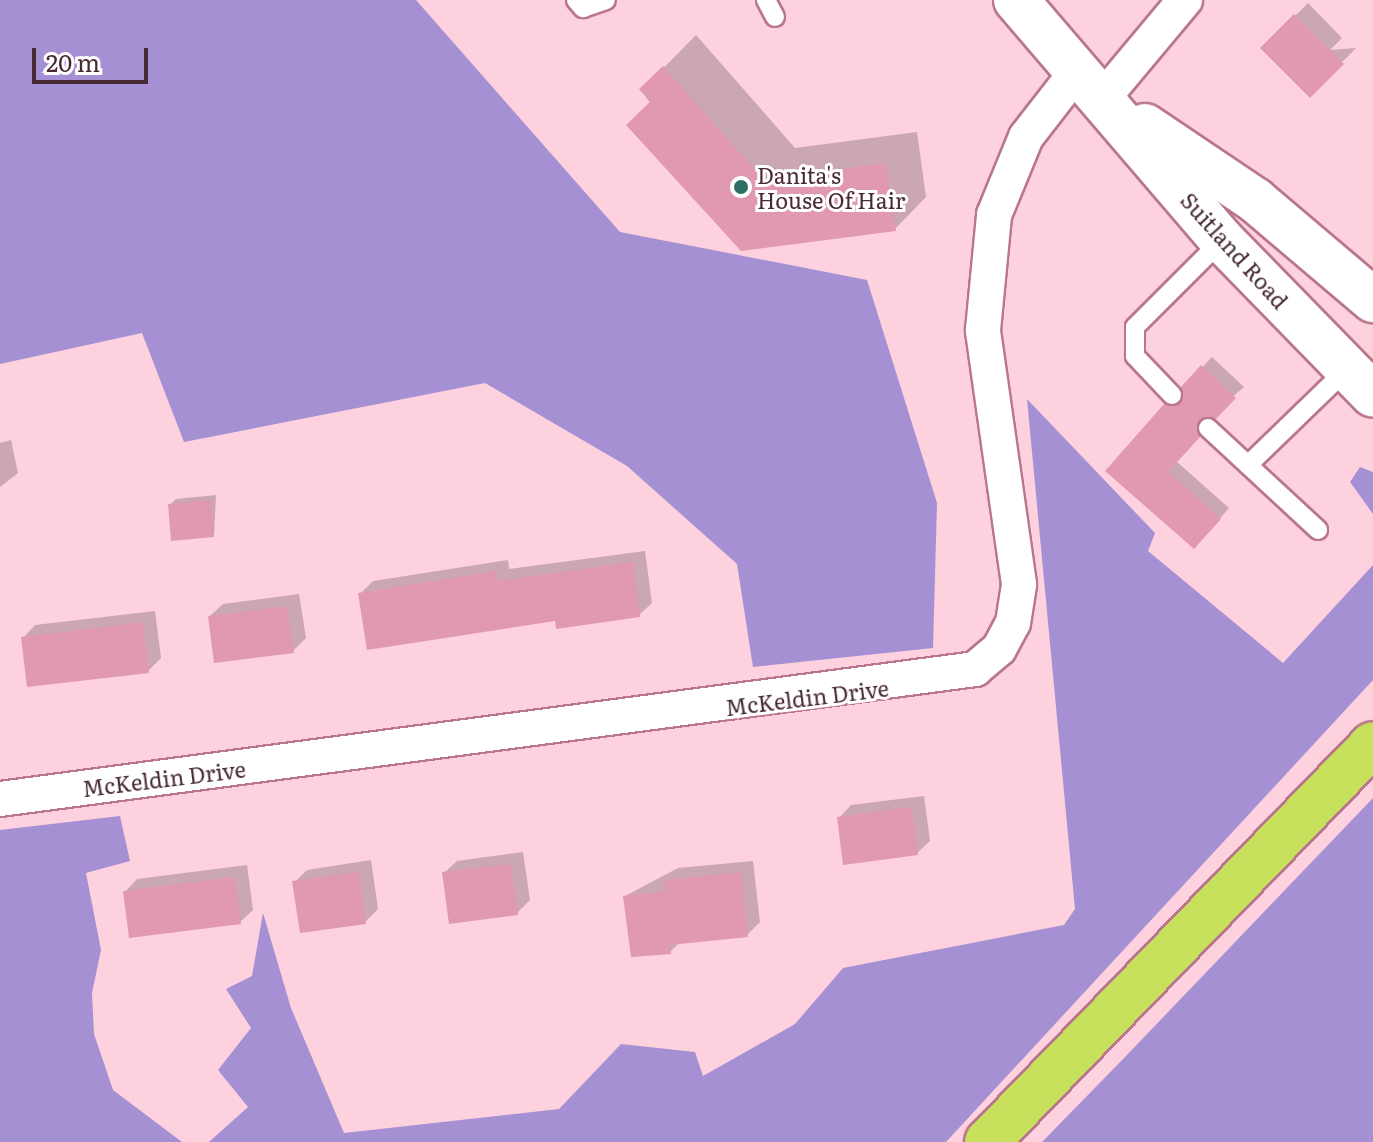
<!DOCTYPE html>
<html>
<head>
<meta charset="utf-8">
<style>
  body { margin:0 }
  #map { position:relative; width:1373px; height:1142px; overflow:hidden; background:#fdd1de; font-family:Literata,serif }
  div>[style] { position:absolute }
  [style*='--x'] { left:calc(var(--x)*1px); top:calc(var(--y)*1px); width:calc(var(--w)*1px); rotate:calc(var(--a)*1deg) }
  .forest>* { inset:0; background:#a690d4 }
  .shadow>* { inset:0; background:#0003 }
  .building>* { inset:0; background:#e099b0 }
  .roads { filter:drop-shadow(2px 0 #b9768c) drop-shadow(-2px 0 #b9768c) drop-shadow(0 2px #b9768c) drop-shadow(0 -2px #b9768c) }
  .service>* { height:18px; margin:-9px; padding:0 9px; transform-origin:9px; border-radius:9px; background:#fff }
  .minor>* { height:34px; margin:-17px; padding:0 17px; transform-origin:17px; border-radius:17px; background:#fff }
  .secondary>* { height:44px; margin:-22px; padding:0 22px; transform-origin:22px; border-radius:22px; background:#fff }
  .motorway>* { height:44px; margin:-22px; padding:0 22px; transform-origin:22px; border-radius:22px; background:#c8e15c }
  .dots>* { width:22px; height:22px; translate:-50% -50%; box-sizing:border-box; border:4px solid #fff; border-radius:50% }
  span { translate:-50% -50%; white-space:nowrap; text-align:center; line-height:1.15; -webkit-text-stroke:6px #fff; paint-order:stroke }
  .poi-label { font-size:22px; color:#472a34 }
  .left { translate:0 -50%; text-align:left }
  .street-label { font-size:22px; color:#472a34 }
  .scale { position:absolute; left:32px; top:48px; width:116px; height:36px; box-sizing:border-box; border:4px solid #472a34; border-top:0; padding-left:10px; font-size:24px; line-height:28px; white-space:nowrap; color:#472a34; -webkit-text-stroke:6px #fff; paint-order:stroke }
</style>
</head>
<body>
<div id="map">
  <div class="forest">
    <i style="clip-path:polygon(0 0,416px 0,620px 232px,867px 280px,937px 503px,933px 648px,753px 667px,737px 564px,627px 466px,485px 383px,184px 442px,142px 333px,0 364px)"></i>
    <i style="clip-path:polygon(1027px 399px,1155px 533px,1148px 551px,1283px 663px,1373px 565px,1373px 680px,946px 1142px,209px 1142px,248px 1107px,218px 1070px,251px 1028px,226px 989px,252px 976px,263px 913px,291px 1008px,344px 1133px,559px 1109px,621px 1044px,695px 1052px,703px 1076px,795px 1024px,843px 968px,1064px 925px,1075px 909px)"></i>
    <i style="clip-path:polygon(1360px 467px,1373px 472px,1373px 514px,1350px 482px)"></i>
    <i style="clip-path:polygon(1373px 798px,1373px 1142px,1042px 1142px,1126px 1056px)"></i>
    <i style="clip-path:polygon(120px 816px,130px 861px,86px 873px,101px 950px,92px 993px,94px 1034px,113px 1090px,182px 1142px,0 1142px,0 830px)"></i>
  </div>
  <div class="shadow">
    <i style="clip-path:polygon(1308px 3px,1342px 38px,1330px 50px,1356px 48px,1310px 95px,1263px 48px)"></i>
    <i style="clip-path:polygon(696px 35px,795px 148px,917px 132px,926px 197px,895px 229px,742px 249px,642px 90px)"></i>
    <i style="clip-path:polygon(1212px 357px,1244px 387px,1209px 417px,1176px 461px,1229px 508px,1204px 537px,1108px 471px,1191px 405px,1169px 402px)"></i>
    <i style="clip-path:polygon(11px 440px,18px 473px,0 487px,0 443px)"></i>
    <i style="clip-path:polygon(216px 495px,214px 535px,170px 505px,176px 499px)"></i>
    <i style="clip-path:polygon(645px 551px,652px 603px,639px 615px,557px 619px,361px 593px,373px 581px,508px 560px,509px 569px)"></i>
    <i style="clip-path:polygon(299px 594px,306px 638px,293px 651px,210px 616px,223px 604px)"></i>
    <i style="clip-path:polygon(155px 611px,161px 658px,148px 671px,23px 638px,35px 625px)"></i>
    <i style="clip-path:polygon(924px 796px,930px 841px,917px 853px,839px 818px,851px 805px)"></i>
    <i style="clip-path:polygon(523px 852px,530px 900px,517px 913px,444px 873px,457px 861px)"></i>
    <i style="clip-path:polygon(371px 860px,378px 909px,365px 922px,295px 882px,307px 870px)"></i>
    <i style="clip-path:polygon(753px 861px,760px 922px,747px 935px,680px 942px,670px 952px,625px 896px,678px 868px)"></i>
    <i style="clip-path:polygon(247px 865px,253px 910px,240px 922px,125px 892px,137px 879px)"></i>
  </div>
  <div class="building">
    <i style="clip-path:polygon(1294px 14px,1344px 64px,1310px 98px,1260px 48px)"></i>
    <i style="clip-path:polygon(663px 66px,763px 179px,886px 163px,896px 231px,741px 251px,626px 125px,650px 102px,639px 89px)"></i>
    <i style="clip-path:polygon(1201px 365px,1236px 398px,1216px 419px,1200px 419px,1200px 437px,1168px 472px,1221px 519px,1194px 549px,1105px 471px,1164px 404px,1181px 403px,1181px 387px)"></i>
    <i style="clip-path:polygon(211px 500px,214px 537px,171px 541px,168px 504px)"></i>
    <i style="clip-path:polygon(633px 562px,640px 617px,556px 629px,555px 621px,367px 650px,358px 593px,496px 571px,497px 581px)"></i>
    <i style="clip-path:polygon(287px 606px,294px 653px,214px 663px,208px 616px)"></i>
    <i style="clip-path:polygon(143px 622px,149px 673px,27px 687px,21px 637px)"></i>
    <i style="clip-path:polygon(912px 807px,918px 855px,843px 865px,837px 817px)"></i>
    <i style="clip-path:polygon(511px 864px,518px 915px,449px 924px,442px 872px)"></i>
    <i style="clip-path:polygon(359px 872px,366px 924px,300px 933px,292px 881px)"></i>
    <i style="clip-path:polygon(741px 872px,748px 937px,670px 945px,671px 954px,631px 957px,623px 896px,665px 891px,664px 880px)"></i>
    <i style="clip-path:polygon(235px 877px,241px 924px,129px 938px,123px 891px)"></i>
  </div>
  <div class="roads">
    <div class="service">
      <i style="--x:576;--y:0;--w:11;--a:49"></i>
      <i style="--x:583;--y:8;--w:24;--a:-19"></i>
      <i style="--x:766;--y:0;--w:19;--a:62"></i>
      <i style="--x:1172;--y:395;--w:54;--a:-133.5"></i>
      <i style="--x:1135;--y:356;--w:29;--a:-90"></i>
      <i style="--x:1135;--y:327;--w:123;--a:-45"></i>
      <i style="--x:1208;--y:428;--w:150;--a:42.8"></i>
      <i style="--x:1248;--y:465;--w:138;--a:-44.1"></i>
    </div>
    <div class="minor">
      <i style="--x:1103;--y:98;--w:128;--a:-50.1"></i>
      <i style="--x:0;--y:799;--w:984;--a:-7.59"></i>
      <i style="--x:975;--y:669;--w:31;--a:-40"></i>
      <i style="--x:999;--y:649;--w:30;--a:-62"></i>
      <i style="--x:1013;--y:623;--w:39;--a:-81"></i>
      <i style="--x:1019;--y:584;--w:257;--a:-98.1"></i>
      <i style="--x:983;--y:330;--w:116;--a:-84.5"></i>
      <i style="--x:994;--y:215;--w:84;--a:-67.7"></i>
      <i style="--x:1026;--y:137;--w:85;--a:-52.2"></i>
    </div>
    <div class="secondary">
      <i style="--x:1016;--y:0;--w:316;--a:49.4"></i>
      <i style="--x:1222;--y:240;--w:216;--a:45.7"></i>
      <i style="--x:1145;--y:126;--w:133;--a:33.9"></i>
      <i style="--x:1255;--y:200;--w:155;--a:40.3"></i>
    </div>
    <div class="motorway">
      <i style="--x:987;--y:1142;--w:554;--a:-45.88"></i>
    </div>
  </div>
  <div class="dots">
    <i style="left:741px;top:187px;background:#2c7063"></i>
  </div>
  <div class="poi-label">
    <span class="left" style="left:757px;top:187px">Danita's<br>House Of Hair</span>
  </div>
  <div class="street-label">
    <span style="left:1235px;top:250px;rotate:48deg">Suitland Road</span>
    <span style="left:807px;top:697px;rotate:-7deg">McKeldin Drive</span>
    <span style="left:164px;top:778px;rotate:-7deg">McKeldin Drive</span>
  </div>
  <div class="scale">20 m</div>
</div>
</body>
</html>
